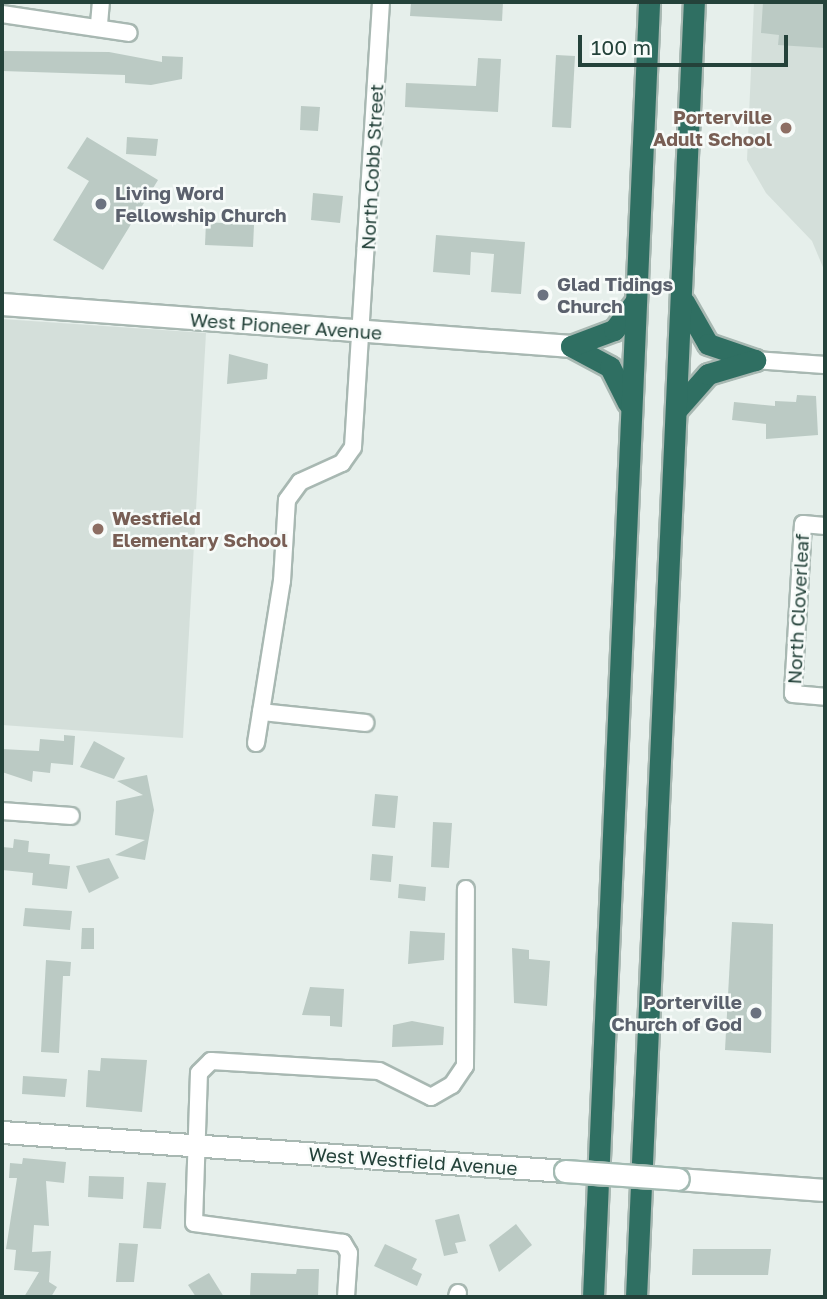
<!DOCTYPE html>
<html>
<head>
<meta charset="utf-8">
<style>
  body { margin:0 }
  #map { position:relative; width:827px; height:1299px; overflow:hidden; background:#e6efeb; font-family:"Golos Text",sans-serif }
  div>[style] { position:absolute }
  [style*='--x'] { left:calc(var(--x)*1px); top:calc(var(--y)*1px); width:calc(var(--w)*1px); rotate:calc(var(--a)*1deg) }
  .built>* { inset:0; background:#d4dfda }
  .building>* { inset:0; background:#bbcac4 }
  .roads { filter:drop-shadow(2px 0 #a8b8b2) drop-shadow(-2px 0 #a8b8b2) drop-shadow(0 2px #a8b8b2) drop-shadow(0 -2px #a8b8b2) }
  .street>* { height:16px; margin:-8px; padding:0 8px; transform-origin:8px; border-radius:8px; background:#fff }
  .secondary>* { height:21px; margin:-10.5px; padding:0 10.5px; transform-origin:10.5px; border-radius:10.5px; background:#fff }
  .highway>* { height:21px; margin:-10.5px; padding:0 10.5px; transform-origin:10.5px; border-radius:10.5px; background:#2f6f62 }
  .bridges { filter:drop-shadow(2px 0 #a4bbb3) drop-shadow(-2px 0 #a4bbb3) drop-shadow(0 2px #a4bbb3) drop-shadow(0 -2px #a4bbb3) }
  .secondary-bridge>* { height:21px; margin:-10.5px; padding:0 10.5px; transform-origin:10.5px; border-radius:10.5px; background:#fff }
  .dots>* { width:19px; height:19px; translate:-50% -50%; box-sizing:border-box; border:4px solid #f7fbf9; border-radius:50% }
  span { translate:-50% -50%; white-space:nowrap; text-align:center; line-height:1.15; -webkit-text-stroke:5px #f7fbf9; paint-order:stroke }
  .education-label { font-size:19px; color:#785e54; font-weight:700 }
  .right { translate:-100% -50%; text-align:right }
  .left { translate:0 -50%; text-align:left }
  .street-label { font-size:19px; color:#24423a }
  .worship-label { font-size:19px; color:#5b616d; font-weight:700 }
  .frame { position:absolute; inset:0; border:4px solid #24423a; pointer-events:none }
  .scale { position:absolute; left:578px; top:35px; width:210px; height:32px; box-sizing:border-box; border:4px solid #24423a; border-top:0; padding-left:9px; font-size:21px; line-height:24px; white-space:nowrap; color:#24423a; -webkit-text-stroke:5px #f7fbf9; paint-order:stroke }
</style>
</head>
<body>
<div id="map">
  <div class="built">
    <i style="clip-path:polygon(754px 2px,825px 2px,825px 272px,812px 241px,766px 193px,747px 160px)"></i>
    <i style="clip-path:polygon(2px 319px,206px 333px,183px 738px,2px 725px)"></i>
  </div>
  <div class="building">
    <i style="clip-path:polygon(411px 2px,503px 2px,502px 21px,410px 16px)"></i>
    <i style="clip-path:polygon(763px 2px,825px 2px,825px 48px,778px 45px,779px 35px,761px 33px)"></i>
    <i style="clip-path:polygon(2px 51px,109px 52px,162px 62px,162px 56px,183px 57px,182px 79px,151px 85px,125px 83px,125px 75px,2px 71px)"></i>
    <i style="clip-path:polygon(556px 55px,575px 56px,571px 128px,552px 127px)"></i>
    <i style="clip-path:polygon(478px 58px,501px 59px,498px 112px,405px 107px,406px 83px,476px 86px)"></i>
    <i style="clip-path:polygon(301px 106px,320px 107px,318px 131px,300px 130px)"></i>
    <i style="clip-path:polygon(87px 137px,158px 180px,103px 270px,53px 240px,89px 181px,67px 168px)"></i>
    <i style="clip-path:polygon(127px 137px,158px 139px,156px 156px,126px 154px)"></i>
    <i style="clip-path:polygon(313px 193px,343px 196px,340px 223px,311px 220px)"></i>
    <i style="clip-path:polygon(206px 222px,254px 225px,253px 247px,205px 245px)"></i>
    <i style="clip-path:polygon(436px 235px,525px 242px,521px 294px,491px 292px,494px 254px,471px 252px,470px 275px,433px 272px)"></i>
    <i style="clip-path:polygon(229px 354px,268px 364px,267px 379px,227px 384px)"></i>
    <i style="clip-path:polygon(797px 395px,816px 396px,818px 435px,766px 439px,766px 424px,732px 420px,734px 402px,775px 406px,775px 401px,796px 402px)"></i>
    <i style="clip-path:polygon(64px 735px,75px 736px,73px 765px,51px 763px,50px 773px,33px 771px,32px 782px,2px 772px,2px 749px,39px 751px,40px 739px,64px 741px)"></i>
    <i style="clip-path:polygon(94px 741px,125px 758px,114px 779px,80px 767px)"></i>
    <i style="clip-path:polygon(147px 775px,154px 810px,145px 860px,115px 855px,145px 840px,115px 835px,116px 801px,143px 795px,117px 781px)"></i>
    <i style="clip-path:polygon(375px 794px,398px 796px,395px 828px,372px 826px)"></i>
    <i style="clip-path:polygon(433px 822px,452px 823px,449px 868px,431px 867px)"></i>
    <i style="clip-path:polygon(14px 839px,29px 841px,28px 852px,50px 854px,49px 864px,70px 866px,67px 889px,32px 885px,33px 873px,2px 870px,2px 847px,13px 848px)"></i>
    <i style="clip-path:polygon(372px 854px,393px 856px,391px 882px,370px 880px)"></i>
    <i style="clip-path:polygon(109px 858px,119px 878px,89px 893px,76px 866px)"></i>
    <i style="clip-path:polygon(399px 884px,426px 887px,425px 901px,398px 898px)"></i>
    <i style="clip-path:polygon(25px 908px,72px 911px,70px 930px,23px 926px)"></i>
    <i style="clip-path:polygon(732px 922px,773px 924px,771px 1053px,725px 1050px)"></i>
    <i style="clip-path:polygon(82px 928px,94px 928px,94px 949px,81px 949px)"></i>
    <i style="clip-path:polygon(410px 931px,445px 933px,444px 960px,408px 964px)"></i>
    <i style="clip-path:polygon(512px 948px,529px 950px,529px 959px,550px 961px,547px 1006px,514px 1003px)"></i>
    <i style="clip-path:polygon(46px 960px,71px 962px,70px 976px,63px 976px,59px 1053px,41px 1052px)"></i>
    <i style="clip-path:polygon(310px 987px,344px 989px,342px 1027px,330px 1026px,330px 1016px,302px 1015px)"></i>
    <i style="clip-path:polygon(412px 1021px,444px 1027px,443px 1045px,392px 1047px,393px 1025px)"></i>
    <i style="clip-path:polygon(101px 1058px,147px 1060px,142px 1112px,86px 1107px,88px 1070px,100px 1071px)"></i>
    <i style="clip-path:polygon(23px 1076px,67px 1079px,65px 1097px,22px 1094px)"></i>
    <i style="clip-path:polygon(23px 1158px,66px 1162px,64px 1183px,46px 1181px,49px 1226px,34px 1225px,32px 1252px,51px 1251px,49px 1282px,57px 1287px,51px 1297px,24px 1297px,39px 1272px,14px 1270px,16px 1250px,6px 1249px,17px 1178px,9px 1178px,10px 1163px,22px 1164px)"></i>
    <i style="clip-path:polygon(89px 1176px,124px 1177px,123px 1199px,88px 1197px)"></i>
    <i style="clip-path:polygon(147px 1182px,166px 1183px,161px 1229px,143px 1228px)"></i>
    <i style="clip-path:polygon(459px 1214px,466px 1241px,455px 1243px,458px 1253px,444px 1256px,435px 1220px)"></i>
    <i style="clip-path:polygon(516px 1224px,532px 1245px,499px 1272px,489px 1245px)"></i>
    <i style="clip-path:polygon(119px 1243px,138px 1244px,134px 1282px,116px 1282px)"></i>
    <i style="clip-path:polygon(385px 1244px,417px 1259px,412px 1269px,422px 1274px,417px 1286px,374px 1266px)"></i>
    <i style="clip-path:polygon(693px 1249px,771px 1249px,768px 1275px,692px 1275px)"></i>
    <i style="clip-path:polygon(297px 1269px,319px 1269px,318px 1297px,250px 1296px,251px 1273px,296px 1274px)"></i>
    <i style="clip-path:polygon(209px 1273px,224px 1297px,196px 1297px,188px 1285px)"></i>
  </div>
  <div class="roads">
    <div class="street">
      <i style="--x:2;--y:14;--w:128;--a:8.5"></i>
      <i style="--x:99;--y:24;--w:22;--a:-85"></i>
      <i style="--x:755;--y:360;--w:70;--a:4.1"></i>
      <i style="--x:825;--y:526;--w:22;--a:-175"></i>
      <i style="--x:803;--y:524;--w:170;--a:93.4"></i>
      <i style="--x:793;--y:694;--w:32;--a:5"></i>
      <i style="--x:261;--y:712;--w:105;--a:6"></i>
      <i style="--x:256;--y:743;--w:164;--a:-80.9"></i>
      <i style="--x:282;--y:581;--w:81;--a:-86.5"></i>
      <i style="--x:287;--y:500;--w:22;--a:-54"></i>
      <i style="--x:300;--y:482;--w:46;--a:-24.3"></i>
      <i style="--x:342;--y:463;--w:19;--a:-55"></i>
      <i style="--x:353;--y:447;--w:446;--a:-86.4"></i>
      <i style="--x:2;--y:811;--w:69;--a:4.1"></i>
      <i style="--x:346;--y:1297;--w:44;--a:-86.1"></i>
      <i style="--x:349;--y:1253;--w:12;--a:-121"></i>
      <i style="--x:343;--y:1243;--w:150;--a:-172.4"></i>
      <i style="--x:194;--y:1223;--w:150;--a:-88.1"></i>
      <i style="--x:199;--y:1073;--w:17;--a:-45"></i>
      <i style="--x:211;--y:1061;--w:168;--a:3.4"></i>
      <i style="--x:379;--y:1071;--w:58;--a:26.6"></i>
      <i style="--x:431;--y:1097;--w:24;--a:-30"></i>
      <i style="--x:452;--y:1085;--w:23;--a:-56"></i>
      <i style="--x:465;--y:1066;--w:177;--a:-89.7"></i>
      <i style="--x:457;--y:1297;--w:4;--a:-76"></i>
    </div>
    <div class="secondary">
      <i style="--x:2;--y:304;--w:571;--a:4.22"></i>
      <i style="--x:2;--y:1132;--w:564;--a:3.96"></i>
      <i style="--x:678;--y:1179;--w:147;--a:4.3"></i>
    </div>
    <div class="highway">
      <i style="--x:684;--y:302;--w:48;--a:60.3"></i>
      <i style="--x:708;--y:344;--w:50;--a:18.8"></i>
      <i style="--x:571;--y:346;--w:44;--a:28.3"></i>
      <i style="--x:610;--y:367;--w:40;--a:63.4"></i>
      <i style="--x:571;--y:346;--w:46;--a:-20.4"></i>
      <i style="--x:614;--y:330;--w:36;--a:-53"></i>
      <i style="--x:678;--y:408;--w:45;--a:-48.6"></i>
      <i style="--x:708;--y:374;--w:49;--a:-16.6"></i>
      <i style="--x:593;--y:1297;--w:1296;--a:-87.52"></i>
      <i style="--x:636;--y:1297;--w:1296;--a:-87.44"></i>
    </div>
  </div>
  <div class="bridges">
    <div class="secondary-bridge">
      <i style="--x:565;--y:1171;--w:113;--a:4"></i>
    </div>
  </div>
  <div class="dots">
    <i style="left:786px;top:128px;background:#8d6e63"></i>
    <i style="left:101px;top:204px;background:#6b7280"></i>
    <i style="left:543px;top:295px;background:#6b7280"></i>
    <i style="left:98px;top:529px;background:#8d6e63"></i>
    <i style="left:756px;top:1013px;background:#6b7280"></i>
  </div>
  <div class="education-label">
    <span class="right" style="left:772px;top:128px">Porterville<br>Adult School</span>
    <span class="left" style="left:112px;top:529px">Westfield<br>Elementary School</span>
  </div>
  <div class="street-label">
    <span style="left:372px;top:167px;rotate:-87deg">North Cobb Street</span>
    <span style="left:286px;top:326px;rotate:4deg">West Pioneer Avenue</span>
    <span style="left:798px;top:609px;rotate:-87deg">North Cloverleaf</span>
    <span style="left:413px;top:1161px;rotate:4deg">West Westfield Avenue</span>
  </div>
  <div class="worship-label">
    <span class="left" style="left:115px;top:204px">Living Word<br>Fellowship Church</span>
    <span class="left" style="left:557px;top:295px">Glad Tidings<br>Church</span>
    <span class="right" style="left:742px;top:1013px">Porterville<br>Church of God</span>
  </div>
  <div class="frame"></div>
  <div class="scale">100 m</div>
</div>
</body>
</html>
